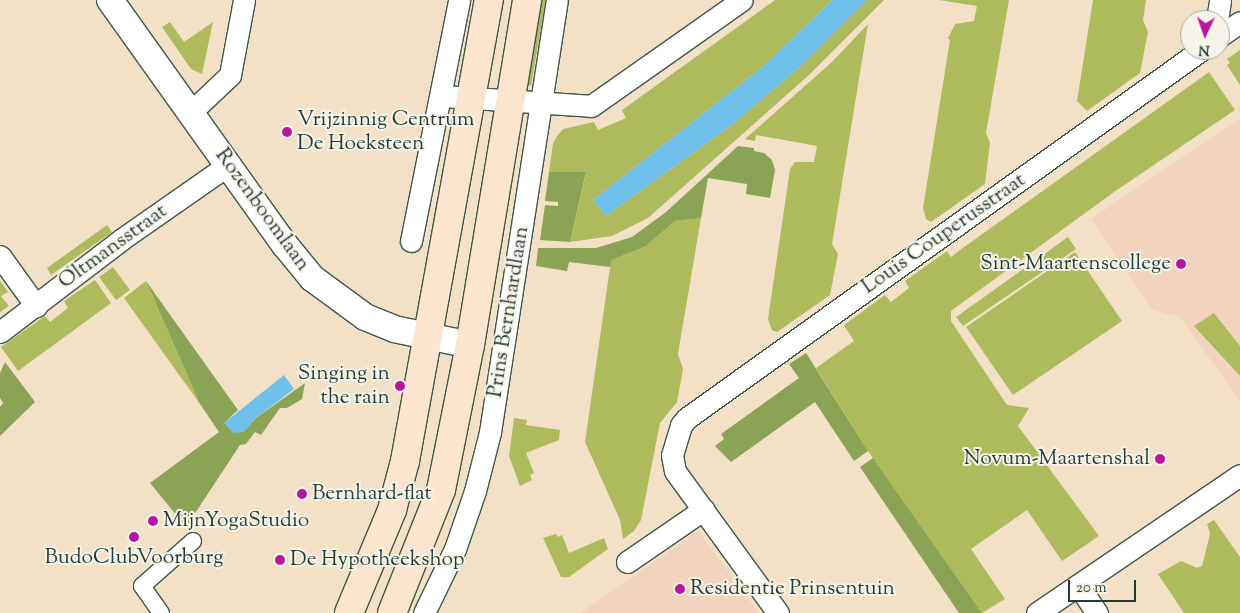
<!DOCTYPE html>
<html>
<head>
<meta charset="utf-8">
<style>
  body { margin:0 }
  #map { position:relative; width:1240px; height:613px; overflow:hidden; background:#f3e1c7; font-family:"Sorts Mill Goudy",serif }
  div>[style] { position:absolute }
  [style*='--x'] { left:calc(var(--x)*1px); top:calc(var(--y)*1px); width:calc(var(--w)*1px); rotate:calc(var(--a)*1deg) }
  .built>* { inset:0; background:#f2d4be }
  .green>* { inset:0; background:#adbb5d }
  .forest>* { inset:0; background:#8aa354 }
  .water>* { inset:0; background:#6fc0eb }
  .roads { filter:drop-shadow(1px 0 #3f564a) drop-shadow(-1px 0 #3f564a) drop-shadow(0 1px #3f564a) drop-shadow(0 -1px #3f564a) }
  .pedestrian>* { height:16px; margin:-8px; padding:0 8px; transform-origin:8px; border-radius:8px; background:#fff }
  .minor>* { height:21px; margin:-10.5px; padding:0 10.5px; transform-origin:10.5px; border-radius:10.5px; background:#fff }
  .tertiary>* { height:26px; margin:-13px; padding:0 13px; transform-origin:13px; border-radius:13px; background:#fff }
  .secondary>* { height:28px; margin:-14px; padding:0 14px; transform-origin:14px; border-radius:14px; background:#fce5cf }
  .dots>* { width:14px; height:14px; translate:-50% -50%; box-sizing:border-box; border:2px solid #f7f3e8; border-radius:50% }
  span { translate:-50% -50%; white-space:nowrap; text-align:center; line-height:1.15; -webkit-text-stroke:4px #f7f3e8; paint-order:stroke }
  .poi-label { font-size:21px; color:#1f3d34 }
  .left { translate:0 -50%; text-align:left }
  .right { translate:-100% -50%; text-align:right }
  .street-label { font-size:21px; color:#1f3d34 }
  .north { position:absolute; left:1180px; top:10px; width:50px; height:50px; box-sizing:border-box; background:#f7f3e8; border:1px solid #a1aaa0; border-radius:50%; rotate:183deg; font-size:14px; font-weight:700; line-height:20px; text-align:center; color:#1f3d34 }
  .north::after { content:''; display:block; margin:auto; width:18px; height:22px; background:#b5179e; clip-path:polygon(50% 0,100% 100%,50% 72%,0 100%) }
  .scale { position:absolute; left:1068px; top:580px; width:68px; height:22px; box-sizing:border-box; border:2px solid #1f3d34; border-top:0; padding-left:6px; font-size:15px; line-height:18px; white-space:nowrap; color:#1f3d34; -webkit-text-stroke:4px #f7f3e8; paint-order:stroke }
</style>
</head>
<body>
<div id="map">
  <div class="built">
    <i style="clip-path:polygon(1240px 119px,1240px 401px,1180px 317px,1153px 310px,1091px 219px)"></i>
    <i style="clip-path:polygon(698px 531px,759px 613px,581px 613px)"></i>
  </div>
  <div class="green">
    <i style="clip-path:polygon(539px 0,546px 0,531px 85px,527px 86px,524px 84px)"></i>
    <i style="clip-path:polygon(775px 0,832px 0,765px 65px,593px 200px,606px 216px,733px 124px,800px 67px,867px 0,884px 0,810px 74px,648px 218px,612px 236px,570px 242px,586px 173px,549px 172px,553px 143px,558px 135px,563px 129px,594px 122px,598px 130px,626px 118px,622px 110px)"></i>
    <i style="clip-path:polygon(939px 0,1009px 0,986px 133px,990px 143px,985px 184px,931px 222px,926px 219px,923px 208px,950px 40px,948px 38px,955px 24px,974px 21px,977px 6px)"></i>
    <i style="clip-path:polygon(1093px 0,1146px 0,1143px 20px,1148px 32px,1140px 73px,1087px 111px,1077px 101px)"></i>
    <i style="clip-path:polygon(170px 22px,184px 42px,213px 22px,202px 74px,191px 69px,162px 27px)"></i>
    <i style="clip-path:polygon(868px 24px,832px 244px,838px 254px,830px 295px,777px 332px,772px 330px,768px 319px,790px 169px,795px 162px,814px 162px,817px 146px,756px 135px,755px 141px,745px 139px,832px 62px)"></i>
    <i style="clip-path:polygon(1240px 50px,1240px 85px,1227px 65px,1230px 63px,1227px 59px)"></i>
    <i style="clip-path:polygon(1209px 72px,1235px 110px,1114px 192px,951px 311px,951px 321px,1007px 405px,1029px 408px,1018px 426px,1099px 536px,1062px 561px,1027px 510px,971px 549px,1005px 599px,982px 613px,868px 451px,816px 368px,854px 341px,844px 325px,885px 295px,891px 302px,909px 288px,905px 281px,947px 251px,951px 257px,960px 250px)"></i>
    <i style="clip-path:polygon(701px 218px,678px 354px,683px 369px,677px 402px,660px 423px,641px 520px,634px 531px,623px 539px,620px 520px,585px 442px,610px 267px,612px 260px,646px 246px,675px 221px)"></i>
    <i style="clip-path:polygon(107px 225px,112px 232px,51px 275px,47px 268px)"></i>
    <i style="clip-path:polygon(1068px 237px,1076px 249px,963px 326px,956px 317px)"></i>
    <i style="clip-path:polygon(1075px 252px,1122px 321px,1013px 395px,966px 327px)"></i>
    <i style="clip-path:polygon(113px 267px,130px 290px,116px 300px,99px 277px)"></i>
    <i style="clip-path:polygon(95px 280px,111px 303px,18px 371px,1px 347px,45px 316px,50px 322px,68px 308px,64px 301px)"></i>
    <i style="clip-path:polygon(0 281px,8px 292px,1px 296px,9px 306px,0 312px)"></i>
    <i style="clip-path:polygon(146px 281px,200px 404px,124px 298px)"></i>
    <i style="clip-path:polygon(1214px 313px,1240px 346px,1240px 376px,1194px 326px)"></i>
    <i style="clip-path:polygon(514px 418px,527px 420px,526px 425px,560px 430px,559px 440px,526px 453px,534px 473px,530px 475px,532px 480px,520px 486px,509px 456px)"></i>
    <i style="clip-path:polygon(1214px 520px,1240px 557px,1240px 613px,1184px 613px,1158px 574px,1181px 561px,1197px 568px,1202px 566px,1210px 534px,1207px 524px)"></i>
    <i style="clip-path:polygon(556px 534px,558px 537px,562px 535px,569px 553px,604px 538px,608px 549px,569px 577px,561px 577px,543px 538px)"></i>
  </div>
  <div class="forest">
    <i style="clip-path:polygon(738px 146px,754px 148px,754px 151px,764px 153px,772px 160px,775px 170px,770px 198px,746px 194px,747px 184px,708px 178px,701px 218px,675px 221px,646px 246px,612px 260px,610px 267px,569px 262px,567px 271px,536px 266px,538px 248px,596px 248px,632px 237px,666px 212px)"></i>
    <i style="clip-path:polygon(549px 172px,586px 172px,570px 242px,540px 240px,545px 205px,558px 206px,558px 202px,545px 201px)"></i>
    <i style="clip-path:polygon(146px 281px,238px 410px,224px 423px,244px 431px,256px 418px,305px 383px,302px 399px,287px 408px,280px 408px,261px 435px,255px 432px,246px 444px,240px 445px,186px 527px,150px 483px,219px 432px,200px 404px)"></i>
    <i style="clip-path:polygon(806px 353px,868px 451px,854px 461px,815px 402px,731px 462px,715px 446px,724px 439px,721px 434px,799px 378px,789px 364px)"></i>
    <i style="clip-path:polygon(5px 362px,35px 402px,0 436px,0 407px,3px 403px,0 398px,0 373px)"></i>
    <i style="clip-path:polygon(873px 458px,982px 613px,959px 613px,860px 467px)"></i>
  </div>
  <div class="water">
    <i style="clip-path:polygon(832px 0,867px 0,800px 67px,733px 124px,606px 216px,593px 200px,765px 65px)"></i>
    <i style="clip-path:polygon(284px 375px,294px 389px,256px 418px,244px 432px,233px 433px,224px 423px)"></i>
  </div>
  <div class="roads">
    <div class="pedestrian">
      <i style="--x:161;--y:613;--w:33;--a:-125"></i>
      <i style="--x:142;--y:586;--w:68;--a:-41.4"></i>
    </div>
    <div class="minor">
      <i style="--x:1217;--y:20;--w:20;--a:-81"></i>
      <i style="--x:1220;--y:36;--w:24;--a:-35"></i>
      <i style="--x:442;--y:96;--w:149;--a:3.8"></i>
      <i style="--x:591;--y:106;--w:184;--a:-35.1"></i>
      <i style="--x:191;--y:112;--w:54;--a:-43.5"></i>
      <i style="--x:230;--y:75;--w:76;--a:-79.4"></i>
      <i style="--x:411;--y:241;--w:246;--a:-78.7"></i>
      <i style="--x:0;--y:256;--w:62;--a:54.2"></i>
      <i style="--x:0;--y:332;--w:153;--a:-37.3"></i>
      <i style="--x:122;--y:239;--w:129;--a:-34.9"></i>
      <i style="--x:627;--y:562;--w:93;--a:-34.5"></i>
      <i style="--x:1078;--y:585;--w:34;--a:56"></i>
      <i style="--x:424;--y:613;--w:71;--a:-64.2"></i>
      <i style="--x:455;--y:549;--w:61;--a:-71"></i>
      <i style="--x:475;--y:491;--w:61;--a:-75.7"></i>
      <i style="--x:490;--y:432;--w:437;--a:-81.2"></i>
      <i style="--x:778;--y:613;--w:175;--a:-126"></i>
      <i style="--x:675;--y:471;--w:16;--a:-101"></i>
      <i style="--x:672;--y:455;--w:31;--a:-73"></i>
      <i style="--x:681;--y:425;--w:9;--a:-49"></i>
      <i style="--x:687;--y:418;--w:632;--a:-35.6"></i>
      <i style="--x:1037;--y:613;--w:245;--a:-34.2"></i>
    </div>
    <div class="tertiary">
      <i style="--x:110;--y:0;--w:301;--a:54.5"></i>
      <i style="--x:285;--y:245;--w:43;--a:50.7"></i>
      <i style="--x:312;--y:278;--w:66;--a:36.3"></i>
      <i style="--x:365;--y:317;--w:31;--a:22"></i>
      <i style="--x:394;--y:329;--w:78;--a:11.9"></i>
    </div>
    <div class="secondary">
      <i style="--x:349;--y:613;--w:112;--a:-67.3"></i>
      <i style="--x:392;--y:510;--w:51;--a:-75.1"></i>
      <i style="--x:405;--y:461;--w:469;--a:-79.7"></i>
      <i style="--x:392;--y:613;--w:132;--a:-68.3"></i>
      <i style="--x:441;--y:490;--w:148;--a:-78.7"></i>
      <i style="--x:470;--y:345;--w:350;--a:-80.6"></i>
    </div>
  </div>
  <div class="dots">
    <i style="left:287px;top:132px;background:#b5179e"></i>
    <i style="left:1181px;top:264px;background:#b5179e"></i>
    <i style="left:400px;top:386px;background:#b5179e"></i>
    <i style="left:1160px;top:459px;background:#b5179e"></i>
    <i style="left:302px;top:494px;background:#b5179e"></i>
    <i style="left:153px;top:521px;background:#b5179e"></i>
    <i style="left:134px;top:537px;background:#b5179e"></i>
    <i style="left:280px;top:560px;background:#b5179e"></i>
    <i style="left:680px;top:589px;background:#b5179e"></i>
  </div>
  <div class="poi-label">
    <span class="left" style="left:297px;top:132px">Vrijzinnig Centrum<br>De Hoeksteen</span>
    <span class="right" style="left:1171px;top:264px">Sint-Maartenscollege</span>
    <span class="right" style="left:390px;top:386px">Singing in<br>the rain</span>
    <span class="right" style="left:1150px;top:459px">Novum-Maartenshal</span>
    <span class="left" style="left:312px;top:494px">Bernhard-flat</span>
    <span class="left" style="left:163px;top:521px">MijnYogaStudio</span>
    <span style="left:134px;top:558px">BudoClubVoorburg</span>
    <span class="left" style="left:290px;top:560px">De Hypotheekshop</span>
    <span class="left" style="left:690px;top:589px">Residentie Prinsentuin</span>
  </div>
  <div class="street-label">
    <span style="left:262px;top:210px;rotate:54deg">Rozenboomlaan</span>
    <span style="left:944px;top:234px;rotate:-35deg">Louis Couperusstraat</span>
    <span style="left:113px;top:247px;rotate:-36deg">Oltmansstraat</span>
    <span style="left:509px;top:312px;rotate:-81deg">Prins Bernhardlaan</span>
  </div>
  <div class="north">N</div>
  <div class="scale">20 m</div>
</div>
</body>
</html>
